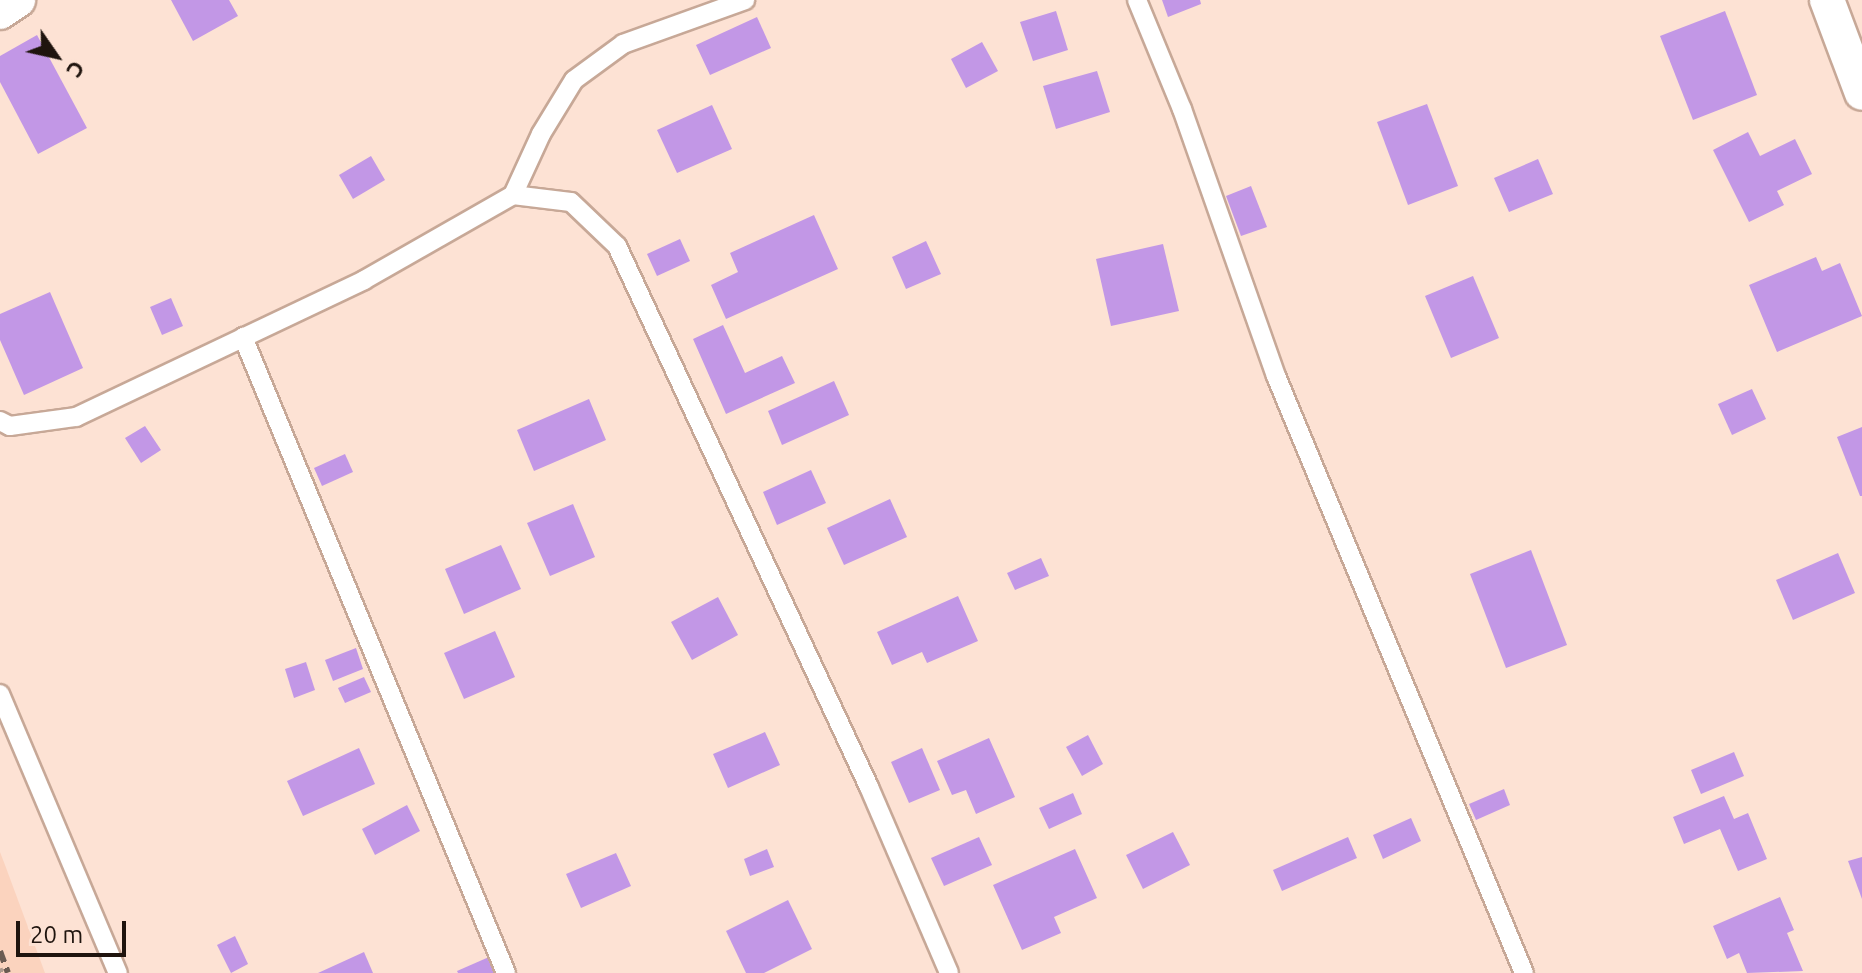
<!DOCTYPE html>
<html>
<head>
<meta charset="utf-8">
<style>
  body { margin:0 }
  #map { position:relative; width:1862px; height:973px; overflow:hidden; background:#fde2d4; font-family:Ubuntu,sans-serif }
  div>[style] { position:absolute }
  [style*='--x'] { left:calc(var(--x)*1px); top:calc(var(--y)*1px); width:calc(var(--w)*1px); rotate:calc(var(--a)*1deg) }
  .built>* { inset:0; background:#fbd3be }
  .building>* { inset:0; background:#c297e6 }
  .path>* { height:5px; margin-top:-2.5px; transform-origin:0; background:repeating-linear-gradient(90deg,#ae998e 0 4px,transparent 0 8px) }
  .roads { filter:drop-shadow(2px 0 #c7a897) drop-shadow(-2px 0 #c7a897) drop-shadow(0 2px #c7a897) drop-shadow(0 -2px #c7a897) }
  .lane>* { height:18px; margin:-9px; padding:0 9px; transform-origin:9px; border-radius:9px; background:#fff }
  .street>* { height:34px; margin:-17px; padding:0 17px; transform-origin:17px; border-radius:17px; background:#fff }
  .rail>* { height:6px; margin-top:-3px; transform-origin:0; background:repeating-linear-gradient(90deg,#6b5b52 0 12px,transparent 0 18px) }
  span { translate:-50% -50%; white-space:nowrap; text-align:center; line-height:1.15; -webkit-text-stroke:7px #fde2d4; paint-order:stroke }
  .north { position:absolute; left:16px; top:16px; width:80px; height:80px; -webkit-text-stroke:6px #fde2d4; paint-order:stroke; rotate:124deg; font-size:22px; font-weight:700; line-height:32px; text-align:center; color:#1f140e }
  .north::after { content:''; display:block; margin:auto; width:28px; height:36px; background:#1f140e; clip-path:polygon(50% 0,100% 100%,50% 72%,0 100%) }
  .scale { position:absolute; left:16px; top:921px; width:110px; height:36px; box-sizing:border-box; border:4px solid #1f140e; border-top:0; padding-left:10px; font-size:24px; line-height:28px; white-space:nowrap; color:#1f140e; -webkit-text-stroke:6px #fde2d4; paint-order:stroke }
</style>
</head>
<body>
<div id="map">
  <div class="built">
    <i style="clip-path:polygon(0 852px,5px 865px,45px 973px,0 973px)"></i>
  </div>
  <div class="building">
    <i style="clip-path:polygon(171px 0,229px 0,238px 16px,193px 41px)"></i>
    <i style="clip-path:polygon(1162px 0,1200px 0,1201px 4px,1168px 17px)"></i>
    <i style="clip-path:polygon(1056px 11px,1068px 50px,1033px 61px,1020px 22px)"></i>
    <i style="clip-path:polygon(1725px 11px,1757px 95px,1693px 120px,1660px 36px)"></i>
    <i style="clip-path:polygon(757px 17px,771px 48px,710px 75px,696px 45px)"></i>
    <i style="clip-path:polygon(37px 35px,87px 128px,38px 154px,0 82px,0 56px)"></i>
    <i style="clip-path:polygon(982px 42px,998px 71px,966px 88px,951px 59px)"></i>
    <i style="clip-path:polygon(1097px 71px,1110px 112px,1056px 129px,1043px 86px)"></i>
    <i style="clip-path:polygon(1427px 104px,1458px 186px,1408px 205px,1377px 122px)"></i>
    <i style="clip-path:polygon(712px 105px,732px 149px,677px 173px,657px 130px)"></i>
    <i style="clip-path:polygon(1748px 132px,1760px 156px,1795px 139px,1812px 174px,1777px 191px,1784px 205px,1749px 222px,1713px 150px)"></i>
    <i style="clip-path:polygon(371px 156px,385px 180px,353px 199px,339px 175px)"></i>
    <i style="clip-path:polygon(1538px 159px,1553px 194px,1509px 212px,1494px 178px)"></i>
    <i style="clip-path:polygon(1251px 186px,1267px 227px,1241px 236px,1226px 196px)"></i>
    <i style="clip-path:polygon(814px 215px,838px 269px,726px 319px,711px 285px,738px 272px,730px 253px)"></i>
    <i style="clip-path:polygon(680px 239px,690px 261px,657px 276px,647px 254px)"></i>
    <i style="clip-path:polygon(926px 241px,941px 274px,906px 289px,892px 257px)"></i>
    <i style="clip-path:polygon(1163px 244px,1179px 311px,1111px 326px,1096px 259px)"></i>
    <i style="clip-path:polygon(1816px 257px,1822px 271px,1840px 263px,1862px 316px,1777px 352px,1749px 285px)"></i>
    <i style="clip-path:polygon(1473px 276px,1499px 338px,1451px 358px,1425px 296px)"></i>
    <i style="clip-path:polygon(50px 292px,83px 368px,24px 395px,0 340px,0 314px)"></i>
    <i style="clip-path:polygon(171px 298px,183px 326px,162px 335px,150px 307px)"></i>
    <i style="clip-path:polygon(723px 325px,745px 373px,782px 356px,795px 383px,726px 414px,693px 339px)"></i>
    <i style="clip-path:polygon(834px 381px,849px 415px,782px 445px,768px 411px)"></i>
    <i style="clip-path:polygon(1752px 389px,1766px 419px,1732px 435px,1718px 404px)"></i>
    <i style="clip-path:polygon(589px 399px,606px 440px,534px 471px,517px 430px)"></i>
    <i style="clip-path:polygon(145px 426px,161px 450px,141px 463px,125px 438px)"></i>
    <i style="clip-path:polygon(1862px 427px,1862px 496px,1860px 496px,1837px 437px)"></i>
    <i style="clip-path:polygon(345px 454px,353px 472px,322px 486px,314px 468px)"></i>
    <i style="clip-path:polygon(811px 470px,826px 503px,777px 525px,763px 492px)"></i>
    <i style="clip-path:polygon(890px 499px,907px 537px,844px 565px,827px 528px)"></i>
    <i style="clip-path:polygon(573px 504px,595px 557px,550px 576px,527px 523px)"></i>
    <i style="clip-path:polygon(501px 545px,521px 589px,464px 614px,445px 569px)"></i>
    <i style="clip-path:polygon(1531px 550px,1567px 645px,1506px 668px,1470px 574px)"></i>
    <i style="clip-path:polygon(1838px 553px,1855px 593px,1793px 620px,1776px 580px)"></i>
    <i style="clip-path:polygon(1041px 558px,1049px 576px,1015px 590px,1007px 573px)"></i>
    <i style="clip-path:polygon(958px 596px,978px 641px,927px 663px,922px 652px,892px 665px,877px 632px)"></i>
    <i style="clip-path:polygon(718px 597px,738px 635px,692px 660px,671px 622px)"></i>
    <i style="clip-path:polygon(495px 631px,515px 677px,464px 699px,444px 653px)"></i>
    <i style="clip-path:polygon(356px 648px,363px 669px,333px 681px,325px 660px)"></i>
    <i style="clip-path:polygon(306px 662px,315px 690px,294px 698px,285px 669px)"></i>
    <i style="clip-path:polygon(364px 677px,371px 692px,345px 703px,338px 688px)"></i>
    <i style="clip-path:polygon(765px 732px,780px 765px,728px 788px,713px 754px)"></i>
    <i style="clip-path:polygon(1088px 735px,1103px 764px,1082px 776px,1066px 747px)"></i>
    <i style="clip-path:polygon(989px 738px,1015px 797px,976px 814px,966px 790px,952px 795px,937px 761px)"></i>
    <i style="clip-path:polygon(359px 748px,375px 784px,303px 816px,287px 781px)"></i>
    <i style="clip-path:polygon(922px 748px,940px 790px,909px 803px,891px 762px)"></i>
    <i style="clip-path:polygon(1734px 752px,1744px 776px,1701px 794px,1691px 770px)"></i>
    <i style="clip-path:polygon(1504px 789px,1510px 805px,1476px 820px,1469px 804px)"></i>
    <i style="clip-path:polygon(1073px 793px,1082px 814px,1049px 829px,1039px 808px)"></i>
    <i style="clip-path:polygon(1724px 796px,1734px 819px,1748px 813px,1767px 859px,1738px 871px,1720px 829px,1684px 844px,1673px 817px)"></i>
    <i style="clip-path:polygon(407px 805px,420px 831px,375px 855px,362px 829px)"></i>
    <i style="clip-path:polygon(1411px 818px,1421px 841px,1383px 859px,1373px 835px)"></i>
    <i style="clip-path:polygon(1173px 832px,1190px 865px,1143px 889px,1126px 855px)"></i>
    <i style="clip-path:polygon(979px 837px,992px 865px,944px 886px,931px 858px)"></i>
    <i style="clip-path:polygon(1348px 837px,1357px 858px,1282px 891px,1273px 870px)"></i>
    <i style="clip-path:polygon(767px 849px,774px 867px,750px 876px,744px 859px)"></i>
    <i style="clip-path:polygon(1075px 849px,1097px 898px,1054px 917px,1061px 933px,1022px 950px,993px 885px)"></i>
    <i style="clip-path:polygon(616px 853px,631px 886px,581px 908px,566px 874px)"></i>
    <i style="clip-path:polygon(1862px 857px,1862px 899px,1848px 861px)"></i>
    <i style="clip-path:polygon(1780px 897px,1794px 930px,1787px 933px,1803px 971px,1747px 973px,1739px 953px,1727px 959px,1713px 926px)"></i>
    <i style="clip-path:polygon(788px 900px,812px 949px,764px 973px,746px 973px,726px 931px)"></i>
    <i style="clip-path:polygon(235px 936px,248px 964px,231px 973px,217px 945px)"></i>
    <i style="clip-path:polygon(364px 952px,373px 973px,318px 973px)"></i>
    <i style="clip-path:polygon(489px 957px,496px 973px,458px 973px,457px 971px)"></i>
  </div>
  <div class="path">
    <i style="--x:0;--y:968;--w:5;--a:68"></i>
  </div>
  <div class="roads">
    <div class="lane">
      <i style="--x:1137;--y:0;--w:118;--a:67.6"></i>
      <i style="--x:1182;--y:109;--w:283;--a:70.6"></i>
      <i style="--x:1276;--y:376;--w:646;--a:67.44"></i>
      <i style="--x:513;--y:195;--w:58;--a:6.9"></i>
      <i style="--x:571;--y:202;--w:64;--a:43.7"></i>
      <i style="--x:617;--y:246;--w:597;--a:65.02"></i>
      <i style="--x:869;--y:787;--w:202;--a:66.7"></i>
      <i style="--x:243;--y:337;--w:688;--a:67.53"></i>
      <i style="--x:0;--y:421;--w:11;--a:27"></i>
      <i style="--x:10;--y:426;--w:67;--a:-7.8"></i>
      <i style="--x:76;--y:417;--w:319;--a:-25.4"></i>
      <i style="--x:364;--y:280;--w:172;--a:-29.7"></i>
      <i style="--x:513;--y:195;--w:67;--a:-65.3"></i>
      <i style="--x:541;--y:134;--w:63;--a:-58.6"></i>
      <i style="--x:574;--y:80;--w:61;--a:-36.3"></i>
      <i style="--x:623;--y:44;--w:130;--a:-19.8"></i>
      <i style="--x:0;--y:694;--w:303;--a:67.1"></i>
    </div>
    <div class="street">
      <i style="--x:1827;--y:0;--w:99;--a:69.4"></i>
      <i style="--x:0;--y:12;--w:22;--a:-34"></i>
    </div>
  </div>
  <div class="rail">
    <i style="--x:0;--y:951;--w:23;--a:70"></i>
  </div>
  <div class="north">С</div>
  <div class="scale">20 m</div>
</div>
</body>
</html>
